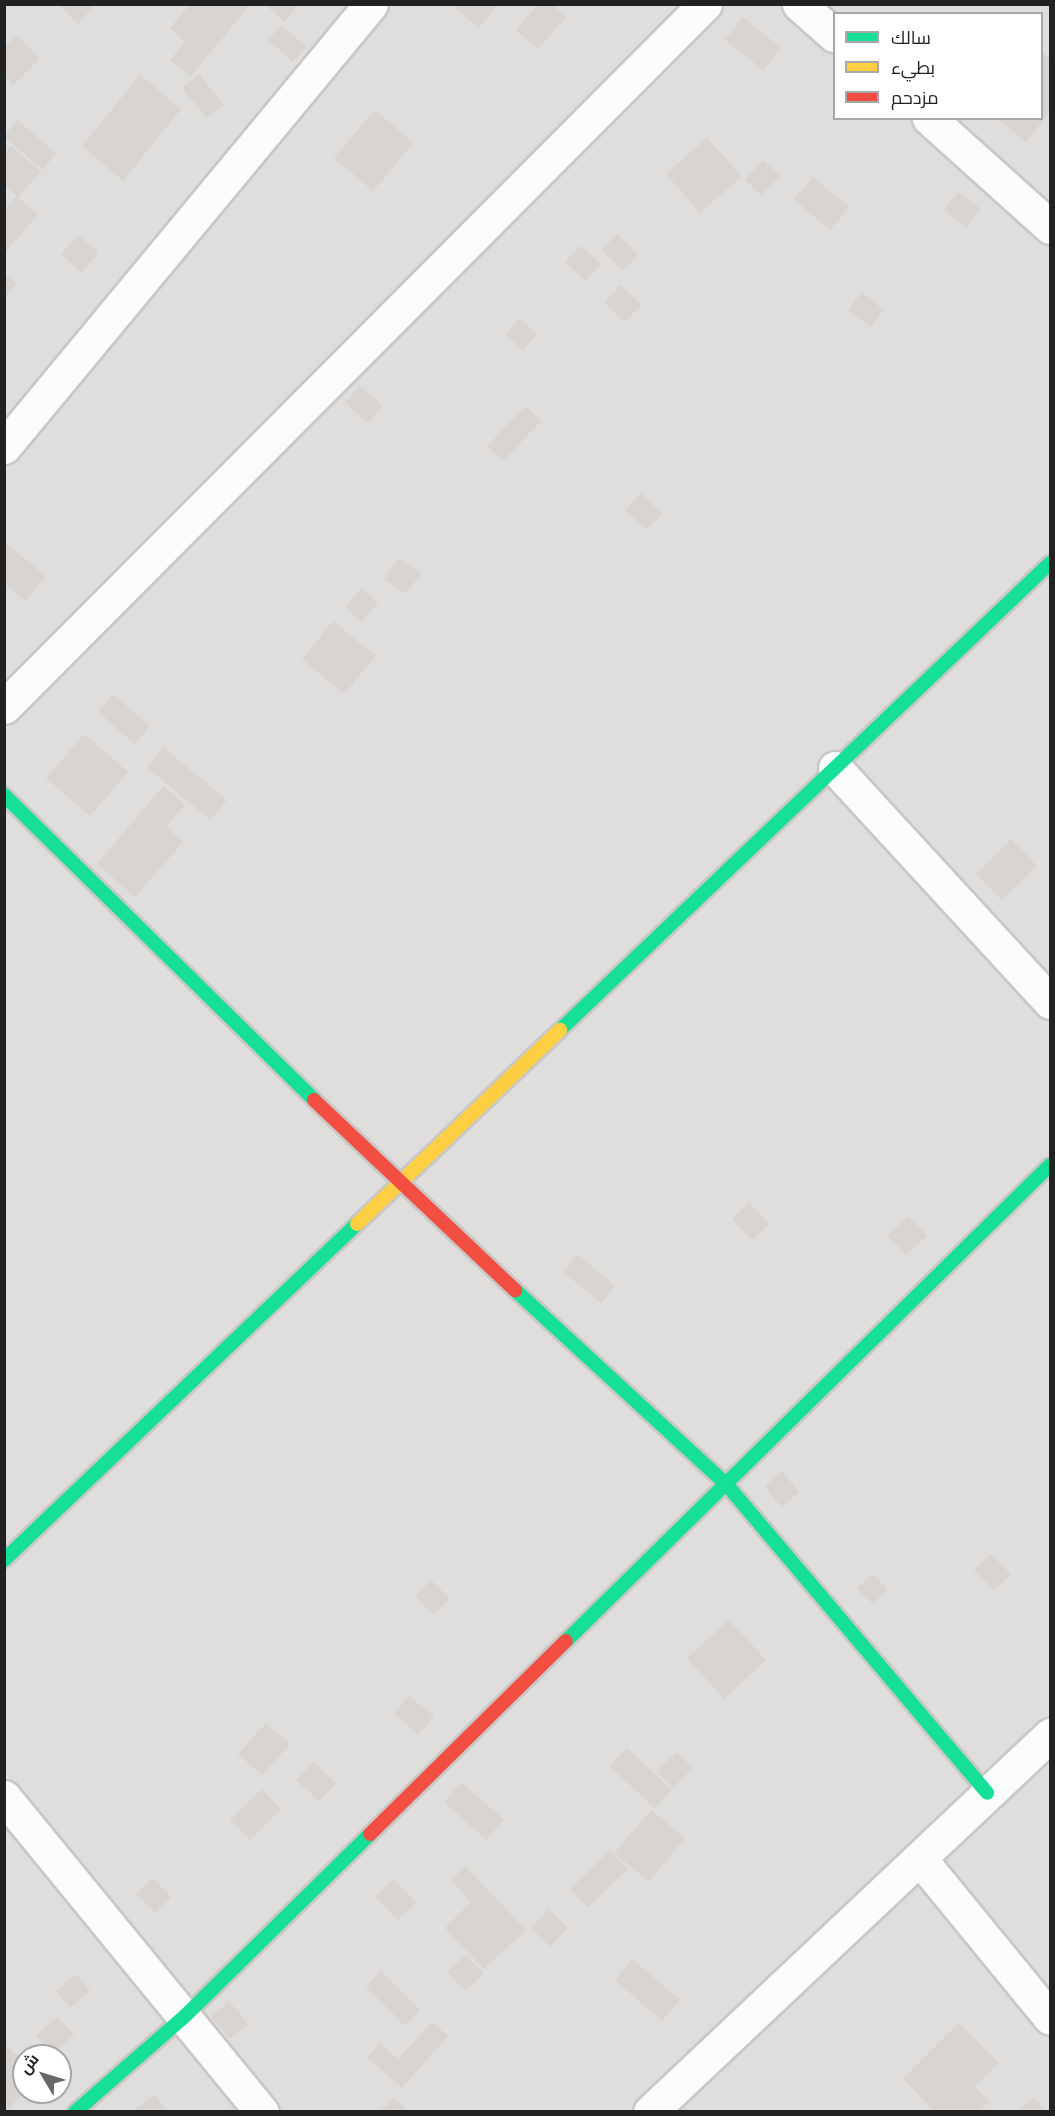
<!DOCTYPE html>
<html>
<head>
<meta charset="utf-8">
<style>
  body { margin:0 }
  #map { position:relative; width:1055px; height:2116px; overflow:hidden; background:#f0eeeb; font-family:Cabin,Cairo,sans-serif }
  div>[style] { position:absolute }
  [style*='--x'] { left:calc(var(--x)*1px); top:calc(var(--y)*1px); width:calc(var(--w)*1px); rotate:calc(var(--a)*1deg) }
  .residential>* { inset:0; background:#dfdedc }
  .building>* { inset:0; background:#d7d4d2 }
  .roads { filter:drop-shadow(2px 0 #c9c8c7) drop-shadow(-2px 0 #c9c8c7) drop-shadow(0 2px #c9c8c7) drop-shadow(0 -2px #c9c8c7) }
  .street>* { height:33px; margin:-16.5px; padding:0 16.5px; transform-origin:16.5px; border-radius:16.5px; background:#fdfcfc }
  .fast>* { height:14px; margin:-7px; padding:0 7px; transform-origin:7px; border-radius:7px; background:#16e098 }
  .slow>* { height:14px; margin:-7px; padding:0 7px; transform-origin:7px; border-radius:7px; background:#ffcf43 }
  .jam>* { height:14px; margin:-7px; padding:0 7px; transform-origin:7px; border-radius:7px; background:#f24e42 }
  span { translate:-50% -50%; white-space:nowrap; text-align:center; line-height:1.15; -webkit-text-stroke:6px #fff; paint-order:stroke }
  .frame { position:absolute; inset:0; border:6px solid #222; pointer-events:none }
  .legend { position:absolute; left:833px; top:12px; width:210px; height:108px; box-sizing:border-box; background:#fff; border:2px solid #a7a7a7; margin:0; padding:8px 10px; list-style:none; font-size:18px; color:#222 }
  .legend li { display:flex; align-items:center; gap:12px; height:30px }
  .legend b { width:30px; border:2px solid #a7a7a7 }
  .north { position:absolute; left:12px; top:2044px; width:60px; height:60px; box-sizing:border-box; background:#fff; border:2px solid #a7a7a7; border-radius:50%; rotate:308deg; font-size:16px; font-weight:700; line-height:24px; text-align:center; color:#222 }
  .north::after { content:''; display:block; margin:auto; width:21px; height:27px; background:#6a6968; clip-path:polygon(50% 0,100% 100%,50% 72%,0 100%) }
</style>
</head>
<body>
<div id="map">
  <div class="residential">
    <i style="clip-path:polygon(evenodd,5px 5px,1050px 5px,1050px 2111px,5px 2111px,5px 5px,834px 14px,1042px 14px,1042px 118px,834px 118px,834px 14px,5px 5px,24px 2056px,60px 2056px,60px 2092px,24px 2092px,24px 2056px)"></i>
  </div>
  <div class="building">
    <i style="clip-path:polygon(59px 4px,96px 4px,78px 24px)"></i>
    <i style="clip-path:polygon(190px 4px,251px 4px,190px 77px,170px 60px,185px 42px,170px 28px)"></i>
    <i style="clip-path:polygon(264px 4px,299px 4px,285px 22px)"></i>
    <i style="clip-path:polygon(458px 4px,499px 4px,479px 28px,455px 8px)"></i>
    <i style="clip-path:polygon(538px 4px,552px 4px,566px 17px,538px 49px,516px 30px)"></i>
    <i style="clip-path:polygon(743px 17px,781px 48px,763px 70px,725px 40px)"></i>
    <i style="clip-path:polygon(281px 25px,306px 47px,293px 62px,268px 40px)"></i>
    <i style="clip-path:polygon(17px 35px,40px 59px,13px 85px,4px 75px,4px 47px)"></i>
    <i style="clip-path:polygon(1043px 52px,1050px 58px,1050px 112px,1026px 142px,996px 118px,1042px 118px)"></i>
    <i style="clip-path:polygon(199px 74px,224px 105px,207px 118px,182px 88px)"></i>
    <i style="clip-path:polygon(140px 75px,181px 109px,123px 181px,82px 146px)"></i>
    <i style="clip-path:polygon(375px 110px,413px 143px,373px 191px,334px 158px)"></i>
    <i style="clip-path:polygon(17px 120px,56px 153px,43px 170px,4px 137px)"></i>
    <i style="clip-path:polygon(707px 138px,742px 176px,700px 213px,666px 174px)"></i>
    <i style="clip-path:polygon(11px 146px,41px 171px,18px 197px,4px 185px,4px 154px)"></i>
    <i style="clip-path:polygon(763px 160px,780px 176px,761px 195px,745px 180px)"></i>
    <i style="clip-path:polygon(813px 177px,849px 207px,830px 230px,794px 199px)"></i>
    <i style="clip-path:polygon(958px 192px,981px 209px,966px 228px,944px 210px)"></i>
    <i style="clip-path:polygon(16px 196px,38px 214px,4px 254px,4px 210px)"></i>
    <i style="clip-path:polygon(617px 234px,638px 255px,623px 271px,601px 250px)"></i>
    <i style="clip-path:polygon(78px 235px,99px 253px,81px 273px,61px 254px)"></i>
    <i style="clip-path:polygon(581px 245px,601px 264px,585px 281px,565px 262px)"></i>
    <i style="clip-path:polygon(4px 273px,17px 283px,4px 299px)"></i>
    <i style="clip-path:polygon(621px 285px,642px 305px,624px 322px,604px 302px)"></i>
    <i style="clip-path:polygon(862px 292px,884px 310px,870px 327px,848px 310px)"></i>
    <i style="clip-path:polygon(519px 318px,537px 334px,523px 350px,505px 335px)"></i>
    <i style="clip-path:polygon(360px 386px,383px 406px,368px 423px,345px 403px)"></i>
    <i style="clip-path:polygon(526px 406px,541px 421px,503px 461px,487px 446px)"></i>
    <i style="clip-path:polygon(641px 493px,663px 514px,646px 530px,625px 510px)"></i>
    <i style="clip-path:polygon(4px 542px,46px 576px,25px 601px,4px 583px)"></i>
    <i style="clip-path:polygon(399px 558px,421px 573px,406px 594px,384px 579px)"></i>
    <i style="clip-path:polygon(362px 588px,378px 603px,361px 622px,345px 607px)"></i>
    <i style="clip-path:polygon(333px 621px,376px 656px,344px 694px,302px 659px)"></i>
    <i style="clip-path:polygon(113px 694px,150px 726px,135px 744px,98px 712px)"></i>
    <i style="clip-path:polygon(84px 734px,128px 772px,90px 816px,46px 778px)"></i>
    <i style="clip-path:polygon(163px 747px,227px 800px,210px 820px,147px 767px)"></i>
    <i style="clip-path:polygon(163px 786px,185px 805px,166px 827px,183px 842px,135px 897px,97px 864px)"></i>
    <i style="clip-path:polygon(1011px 839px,1037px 866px,1002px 900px,976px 874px)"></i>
    <i style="clip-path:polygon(749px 1202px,769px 1224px,753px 1240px,732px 1219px)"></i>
    <i style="clip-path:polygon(909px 1216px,927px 1236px,906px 1255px,887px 1235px)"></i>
    <i style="clip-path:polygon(578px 1254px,615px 1286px,601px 1303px,563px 1272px)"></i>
    <i style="clip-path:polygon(782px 1471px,799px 1492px,781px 1507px,765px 1486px)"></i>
    <i style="clip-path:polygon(991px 1554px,1011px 1574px,994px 1591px,974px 1570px)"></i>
    <i style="clip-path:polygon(872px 1574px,888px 1589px,873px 1604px,857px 1589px)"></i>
    <i style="clip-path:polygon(431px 1580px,450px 1599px,433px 1615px,415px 1596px)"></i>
    <i style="clip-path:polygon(729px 1620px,766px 1660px,724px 1699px,687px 1658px)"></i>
    <i style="clip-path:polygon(409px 1696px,434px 1716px,418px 1735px,394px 1713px)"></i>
    <i style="clip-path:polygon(266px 1723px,290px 1744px,262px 1775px,238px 1754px)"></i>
    <i style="clip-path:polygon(627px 1748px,672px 1790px,655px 1808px,609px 1766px)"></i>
    <i style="clip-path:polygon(677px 1752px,693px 1768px,673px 1788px,657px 1771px)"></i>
    <i style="clip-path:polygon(314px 1762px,336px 1783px,319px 1801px,296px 1780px)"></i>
    <i style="clip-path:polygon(461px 1782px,504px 1820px,486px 1840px,444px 1802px)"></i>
    <i style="clip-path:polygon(262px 1789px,281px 1809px,250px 1840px,230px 1820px)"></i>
    <i style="clip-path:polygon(651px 1810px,685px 1838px,649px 1882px,614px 1853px)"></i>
    <i style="clip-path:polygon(610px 1850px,628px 1869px,588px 1907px,570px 1889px)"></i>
    <i style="clip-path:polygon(465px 1866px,526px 1930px,484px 1969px,445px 1928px,471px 1902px,451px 1880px)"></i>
    <i style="clip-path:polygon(153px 1878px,171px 1897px,155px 1913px,136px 1894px)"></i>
    <i style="clip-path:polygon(394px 1879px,416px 1903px,398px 1920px,376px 1897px)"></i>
    <i style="clip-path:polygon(549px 1909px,568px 1928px,550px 1947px,531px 1928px)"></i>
    <i style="clip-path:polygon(465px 1955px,484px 1973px,466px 1991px,447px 1973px)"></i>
    <i style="clip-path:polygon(632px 1959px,680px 2000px,662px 2021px,615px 1980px)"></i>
    <i style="clip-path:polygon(381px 1971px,420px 2010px,405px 2026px,366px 1987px)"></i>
    <i style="clip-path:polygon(76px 1974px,90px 1991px,70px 2008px,56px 1991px)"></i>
    <i style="clip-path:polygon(229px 2001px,248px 2024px,230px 2039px,211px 2017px)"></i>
    <i style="clip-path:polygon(57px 2017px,74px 2034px,53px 2054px,36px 2036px)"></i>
    <i style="clip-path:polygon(432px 2022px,448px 2036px,402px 2088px,367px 2057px,380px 2043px,398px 2059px)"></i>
    <i style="clip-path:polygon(958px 2023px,999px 2063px,975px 2087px,989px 2101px,979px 2112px,935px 2112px,903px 2079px)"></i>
    <i style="clip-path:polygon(4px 2043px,24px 2063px,24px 2093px,5px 2112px)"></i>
    <i style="clip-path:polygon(154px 2094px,168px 2112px,133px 2112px)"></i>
    <i style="clip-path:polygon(394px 2097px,409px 2112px,379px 2112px)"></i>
    <i style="clip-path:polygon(1034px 2097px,1047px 2112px,1017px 2112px)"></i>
  </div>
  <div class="roads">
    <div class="street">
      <i style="--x:799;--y:4;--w:47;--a:41.5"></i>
      <i style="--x:929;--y:118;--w:163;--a:42"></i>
      <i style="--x:4;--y:447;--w:575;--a:-50.36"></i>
      <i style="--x:4;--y:707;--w:993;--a:-45.08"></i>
      <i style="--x:835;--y:768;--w:318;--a:47.4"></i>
      <i style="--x:4;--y:1797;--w:407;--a:50.7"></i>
      <i style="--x:920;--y:1859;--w:205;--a:50.7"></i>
      <i style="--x:650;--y:2112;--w:550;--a:-43.3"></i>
    </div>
    <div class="fast">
      <i style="--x:4;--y:795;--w:435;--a:44.5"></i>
      <i style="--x:560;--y:1030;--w:677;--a:-43.62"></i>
      <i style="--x:515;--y:1290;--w:288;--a:42.6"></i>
      <i style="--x:727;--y:1485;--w:403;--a:49.8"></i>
      <i style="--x:4;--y:1560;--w:487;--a:-43.6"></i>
      <i style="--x:566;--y:1641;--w:679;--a:-44.52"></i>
      <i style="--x:75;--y:2112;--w:146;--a:-41.1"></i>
      <i style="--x:185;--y:2016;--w:260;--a:-44.5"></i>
    </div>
    <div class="slow">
      <i style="--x:357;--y:1224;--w:281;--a:-43.7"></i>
    </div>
    <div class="jam">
      <i style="--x:314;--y:1100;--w:277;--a:43.4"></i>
      <i style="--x:370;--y:1834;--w:275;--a:-44.6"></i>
    </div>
  </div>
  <div class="frame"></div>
  <ul class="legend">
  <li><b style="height:8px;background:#16e098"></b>سالك</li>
  <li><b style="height:8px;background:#ffcf43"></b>بطيء</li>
  <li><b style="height:8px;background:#f24e42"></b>مزدحم</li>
  </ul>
  <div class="north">ش</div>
</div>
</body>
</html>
